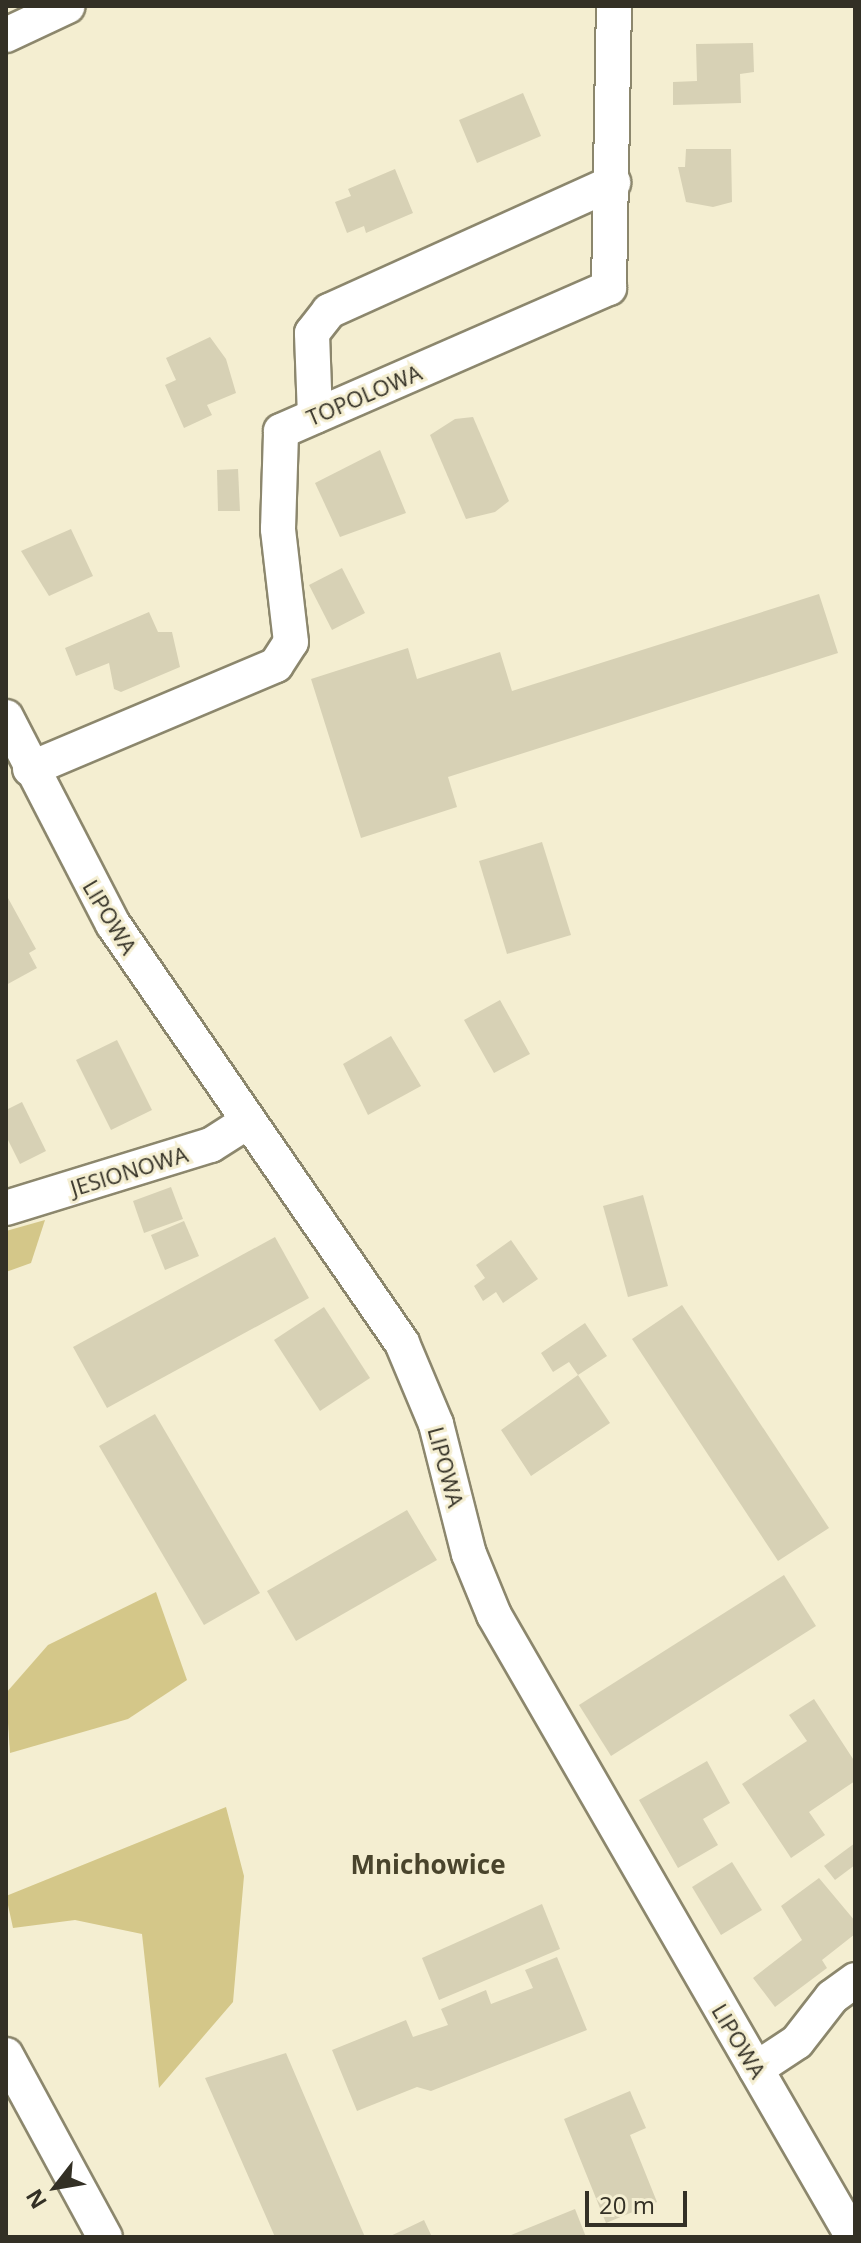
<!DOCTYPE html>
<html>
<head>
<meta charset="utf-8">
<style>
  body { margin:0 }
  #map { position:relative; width:861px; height:2243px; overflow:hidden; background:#f4eed1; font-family:"Open Sans",sans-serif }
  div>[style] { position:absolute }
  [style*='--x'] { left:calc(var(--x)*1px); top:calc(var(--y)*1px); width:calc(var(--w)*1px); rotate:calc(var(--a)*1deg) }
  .green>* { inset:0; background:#d4c789 }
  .building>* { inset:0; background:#d7d1b5 }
  .roads { filter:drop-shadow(2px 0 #8c876d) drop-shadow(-2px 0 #8c876d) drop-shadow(0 2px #8c876d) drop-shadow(0 -2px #8c876d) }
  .minor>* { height:34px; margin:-17px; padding:0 17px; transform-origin:17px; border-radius:17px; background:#fff }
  span { translate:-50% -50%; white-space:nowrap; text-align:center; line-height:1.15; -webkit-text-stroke:6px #f4eed1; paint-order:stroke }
  .street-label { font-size:22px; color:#333025 }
  .quarter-label { font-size:26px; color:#49442c; font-weight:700 }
  .frame { position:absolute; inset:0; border:8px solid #333025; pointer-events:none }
  .north { position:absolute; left:16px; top:2147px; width:80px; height:80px; -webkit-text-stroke:6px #f4eed1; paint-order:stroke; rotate:239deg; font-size:22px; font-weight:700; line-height:32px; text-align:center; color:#333025 }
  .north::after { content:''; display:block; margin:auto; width:28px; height:36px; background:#333025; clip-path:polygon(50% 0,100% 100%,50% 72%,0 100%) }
  .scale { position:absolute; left:585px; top:2191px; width:102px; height:36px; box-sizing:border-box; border:4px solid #333025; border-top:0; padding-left:10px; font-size:24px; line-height:28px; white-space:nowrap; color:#333025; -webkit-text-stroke:6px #f4eed1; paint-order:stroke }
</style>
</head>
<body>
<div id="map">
  <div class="green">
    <i style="clip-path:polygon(45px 1220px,31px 1263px,6px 1272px,6px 1231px)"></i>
    <i style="clip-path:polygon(156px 1592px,187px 1680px,128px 1719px,10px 1753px,6px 1693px,48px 1645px)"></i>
    <i style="clip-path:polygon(226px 1807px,244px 1876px,233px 2002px,159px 2088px,142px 1934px,75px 1920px,13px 1928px,6px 1896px)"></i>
  </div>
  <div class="building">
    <i style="clip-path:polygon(753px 43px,754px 72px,740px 74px,741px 103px,673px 105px,673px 82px,697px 81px,696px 44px)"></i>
    <i style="clip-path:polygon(523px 93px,541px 136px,477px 163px,459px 120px)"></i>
    <i style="clip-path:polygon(686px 149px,731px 149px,732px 202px,713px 207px,686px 202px,678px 167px,685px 167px)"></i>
    <i style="clip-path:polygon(395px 169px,413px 213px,366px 233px,364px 226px,347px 233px,335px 202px,351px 196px,348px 189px)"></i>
    <i style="clip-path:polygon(210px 337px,226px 359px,236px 393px,207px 405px,212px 415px,184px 428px,165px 385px,176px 380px,166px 358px)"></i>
    <i style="clip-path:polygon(473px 417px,509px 501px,495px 512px,466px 519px,430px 435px,455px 419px)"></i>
    <i style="clip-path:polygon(380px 450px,406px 513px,340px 537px,315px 483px)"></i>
    <i style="clip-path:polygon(238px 469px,240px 511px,218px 511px,217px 470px)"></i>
    <i style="clip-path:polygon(71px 529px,93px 576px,49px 596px,21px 551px)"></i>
    <i style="clip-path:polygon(342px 568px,365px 613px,332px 630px,309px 585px)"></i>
    <i style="clip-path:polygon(819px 594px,838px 653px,448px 777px,457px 807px,361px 838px,311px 679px,408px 648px,417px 679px,500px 652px,512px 691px)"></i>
    <i style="clip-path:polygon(149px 612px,158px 632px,172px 632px,180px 667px,121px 692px,114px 689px,109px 663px,76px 676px,65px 648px)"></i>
    <i style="clip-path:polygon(542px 842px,571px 935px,507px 954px,479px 861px)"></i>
    <i style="clip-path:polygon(8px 898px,36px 949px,29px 953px,37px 968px,6px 985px)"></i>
    <i style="clip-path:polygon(500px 1000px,530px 1054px,494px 1073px,464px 1020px)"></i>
    <i style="clip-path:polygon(391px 1036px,421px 1086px,368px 1115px,343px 1064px)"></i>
    <i style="clip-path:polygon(117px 1040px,152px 1110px,111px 1130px,76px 1060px)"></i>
    <i style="clip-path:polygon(22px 1102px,46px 1151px,20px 1164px,6px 1136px,6px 1110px)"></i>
    <i style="clip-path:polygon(171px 1187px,183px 1219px,144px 1233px,133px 1201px)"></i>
    <i style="clip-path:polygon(643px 1195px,668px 1286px,628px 1297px,603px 1206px)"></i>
    <i style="clip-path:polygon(184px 1221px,199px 1256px,165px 1270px,151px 1235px)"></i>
    <i style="clip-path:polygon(275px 1237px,309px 1298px,107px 1408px,73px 1347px)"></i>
    <i style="clip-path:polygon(511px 1240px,538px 1279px,503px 1303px,496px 1292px,483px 1301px,474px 1286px,485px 1278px,476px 1265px)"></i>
    <i style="clip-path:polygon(682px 1305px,829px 1528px,778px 1561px,632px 1339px)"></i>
    <i style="clip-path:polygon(324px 1307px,370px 1378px,320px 1411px,274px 1340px)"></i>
    <i style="clip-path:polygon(585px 1323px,607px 1356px,578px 1375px,610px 1423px,531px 1476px,501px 1430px,578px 1375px,569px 1362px,553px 1372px,541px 1353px)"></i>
    <i style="clip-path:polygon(155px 1414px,260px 1593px,204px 1625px,99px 1446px)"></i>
    <i style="clip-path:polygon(407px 1510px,437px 1560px,296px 1641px,267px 1591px)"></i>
    <i style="clip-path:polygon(784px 1575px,816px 1626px,611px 1756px,579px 1705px)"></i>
    <i style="clip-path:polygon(814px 1699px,855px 1762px,855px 1781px,809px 1812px,825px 1835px,791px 1858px,742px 1784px,807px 1741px,789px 1715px)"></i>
    <i style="clip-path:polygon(707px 1761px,730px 1803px,703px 1819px,718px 1845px,678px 1868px,639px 1800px)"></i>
    <i style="clip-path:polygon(855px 1843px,855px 1865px,835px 1880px,824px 1866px)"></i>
    <i style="clip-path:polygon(732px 1862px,762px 1910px,721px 1935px,692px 1887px)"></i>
    <i style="clip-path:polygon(819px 1878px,855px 1921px,855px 1934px,822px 1960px,827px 1968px,775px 2007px,753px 1978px,802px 1940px,781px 1906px)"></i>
    <i style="clip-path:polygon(542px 1904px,560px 1949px,439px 2000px,422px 1958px)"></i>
    <i style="clip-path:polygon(557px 1957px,587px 2030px,431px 2091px,417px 2087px,357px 2111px,332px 2050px,406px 2020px,413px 2037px,448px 2025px,441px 2009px,486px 1990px,491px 2004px,533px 1988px,525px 1970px)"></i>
    <i style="clip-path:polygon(286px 2053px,351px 2205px,365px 2237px,275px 2237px,205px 2078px)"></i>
    <i style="clip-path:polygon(630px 2091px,646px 2128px,630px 2135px,657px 2202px,606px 2223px,564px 2119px)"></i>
    <i style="clip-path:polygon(575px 2209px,586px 2237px,506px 2237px)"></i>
    <i style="clip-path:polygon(424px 2220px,432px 2237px,388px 2237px,399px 2232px)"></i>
  </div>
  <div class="roads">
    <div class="minor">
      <i style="--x:6;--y:35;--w:68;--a:-25.1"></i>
      <i style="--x:315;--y:416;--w:83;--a:-92.1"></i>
      <i style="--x:312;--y:333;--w:28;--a:-52"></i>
      <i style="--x:329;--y:311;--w:312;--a:-24.3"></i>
      <i style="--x:6;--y:717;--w:233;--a:62.7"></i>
      <i style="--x:113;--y:924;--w:509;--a:55.4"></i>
      <i style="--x:402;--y:1343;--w:88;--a:67.2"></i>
      <i style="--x:436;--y:1424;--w:134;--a:75.8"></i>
      <i style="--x:469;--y:1554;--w:66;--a:67.7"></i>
      <i style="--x:494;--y:1615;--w:718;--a:60.01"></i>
      <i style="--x:30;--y:769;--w:267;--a:-22.9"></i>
      <i style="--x:276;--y:665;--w:27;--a:-57"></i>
      <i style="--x:291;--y:642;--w:114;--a:-96.6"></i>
      <i style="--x:278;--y:529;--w:98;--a:-88.2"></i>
      <i style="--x:281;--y:431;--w:358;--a:-23.6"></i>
      <i style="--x:609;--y:288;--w:282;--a:-89"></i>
      <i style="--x:6;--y:1208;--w:214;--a:-17.1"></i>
      <i style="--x:211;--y:1145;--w:43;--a:-32.6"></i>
      <i style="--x:6;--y:2055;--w:207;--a:61.5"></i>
      <i style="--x:756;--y:2069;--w:49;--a:-33.4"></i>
      <i style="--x:797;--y:2042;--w:57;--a:-52.1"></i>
      <i style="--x:832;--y:1997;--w:29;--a:-36"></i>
    </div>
  </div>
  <div class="street-label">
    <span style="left:364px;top:395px;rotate:-23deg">TOPOLOWA</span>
    <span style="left:110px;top:917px;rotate:59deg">LIPOWA</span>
    <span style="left:129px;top:1171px;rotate:-17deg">JESIONOWA</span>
    <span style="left:446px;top:1467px;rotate:75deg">LIPOWA</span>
    <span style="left:739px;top:2041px;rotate:59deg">LIPOWA</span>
  </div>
  <div class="quarter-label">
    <span style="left:428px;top:1865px">Mnichowice</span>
  </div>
  <div class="frame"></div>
  <div class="north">N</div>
  <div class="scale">20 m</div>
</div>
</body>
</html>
